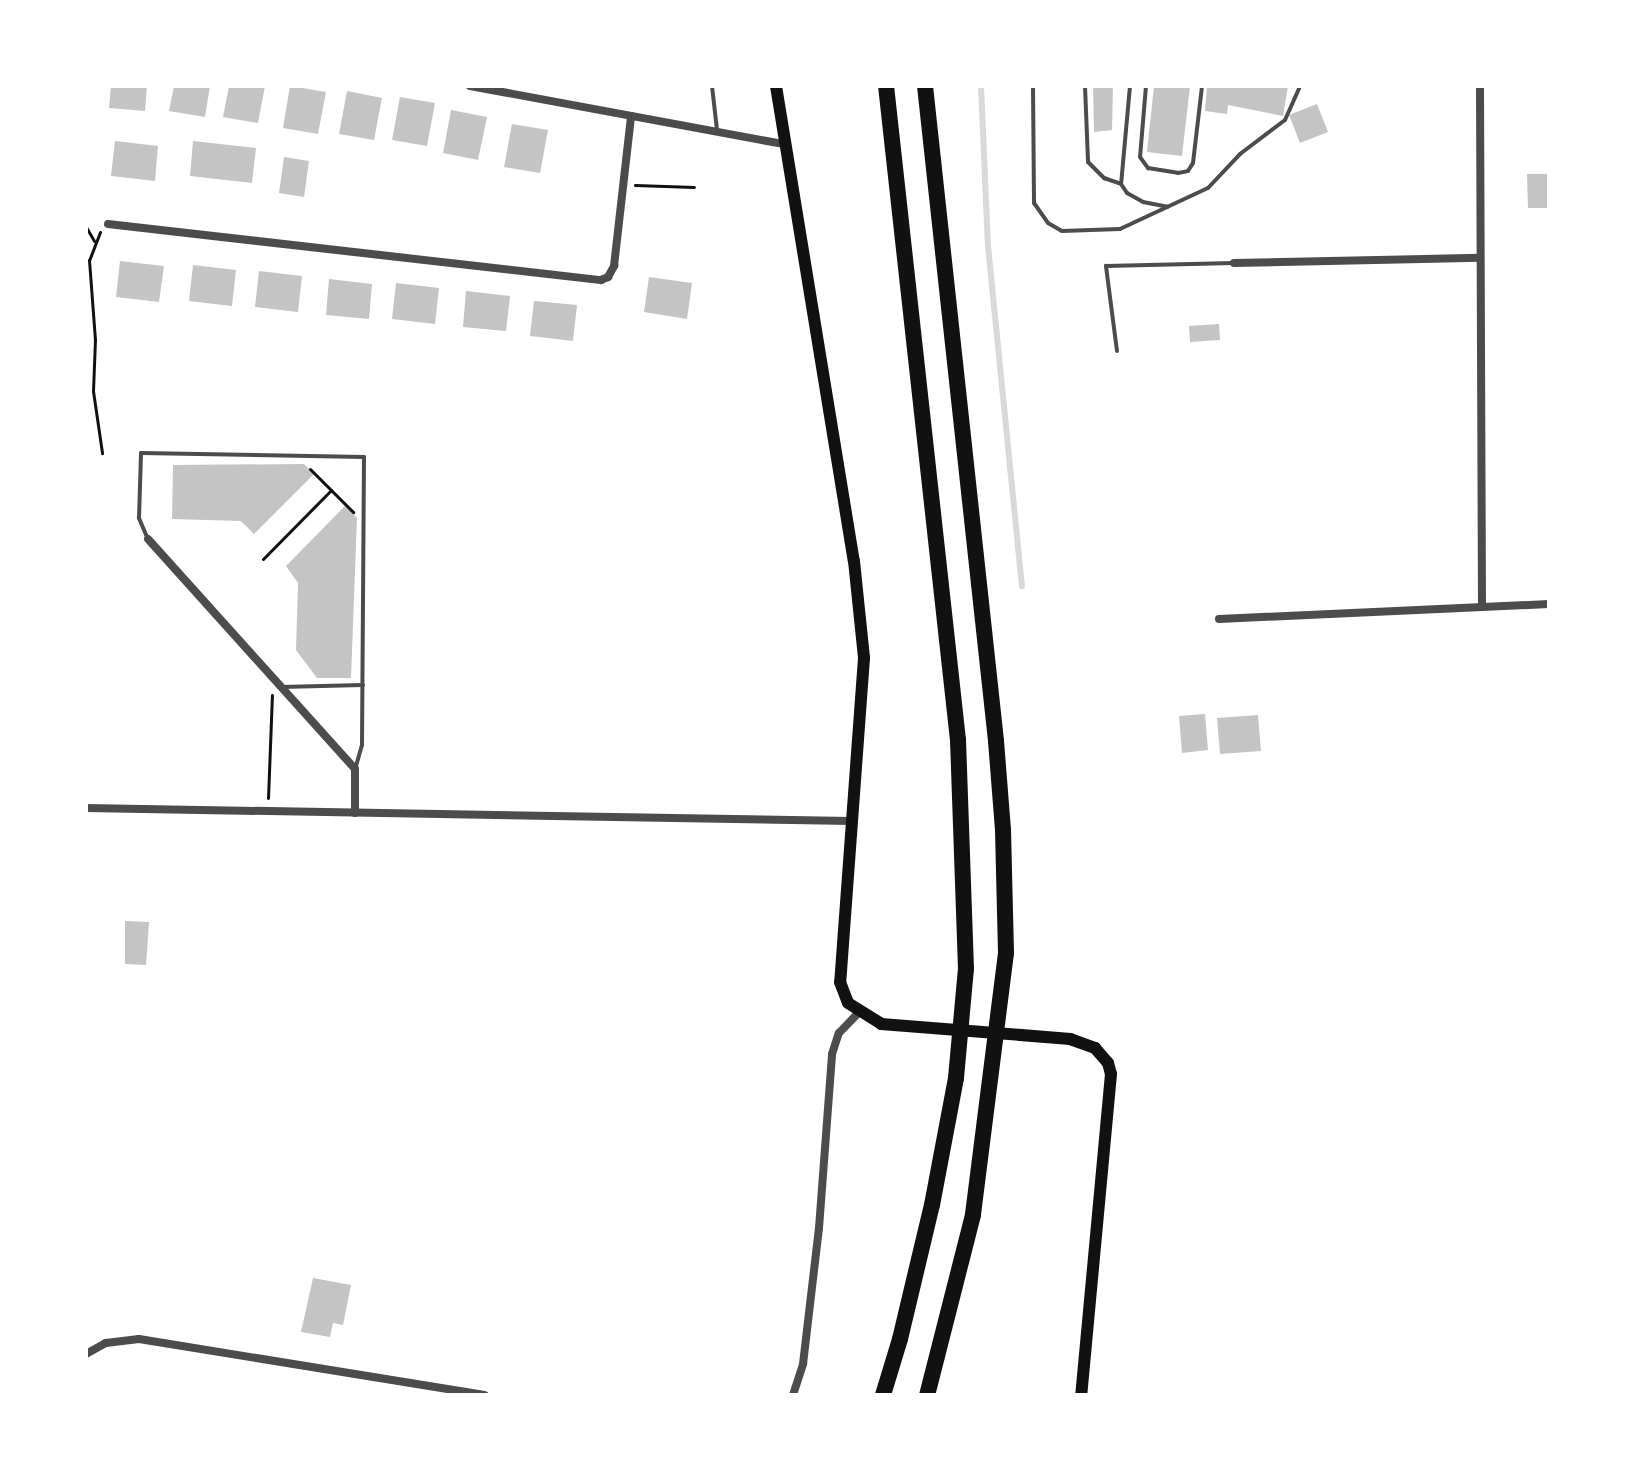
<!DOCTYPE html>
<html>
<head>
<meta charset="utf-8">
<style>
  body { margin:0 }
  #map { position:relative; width:1635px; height:1481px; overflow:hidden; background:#fff; font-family:Quicksand,sans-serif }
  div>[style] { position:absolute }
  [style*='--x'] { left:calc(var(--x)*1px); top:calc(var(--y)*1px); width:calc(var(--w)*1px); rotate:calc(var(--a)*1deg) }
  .stream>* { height:6px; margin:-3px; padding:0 3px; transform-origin:3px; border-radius:3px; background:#d9d9d9 }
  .building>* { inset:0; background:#c4c4c4 }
  .path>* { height:3px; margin:-1.5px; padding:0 1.5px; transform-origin:1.5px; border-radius:1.5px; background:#111 }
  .service>* { height:4px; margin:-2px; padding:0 2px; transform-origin:2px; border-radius:2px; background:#4c4c4c }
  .minor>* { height:8px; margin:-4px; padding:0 4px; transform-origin:4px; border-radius:4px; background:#4c4c4c }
  .secondary>* { height:12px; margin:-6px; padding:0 6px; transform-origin:6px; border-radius:6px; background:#111 }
  .motorway>* { height:16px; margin:-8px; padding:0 8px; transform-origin:8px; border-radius:8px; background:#111 }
  span { translate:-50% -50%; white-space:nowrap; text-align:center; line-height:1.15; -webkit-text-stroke:8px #fff; paint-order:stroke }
  .frame { position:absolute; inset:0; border:88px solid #fff; pointer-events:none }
</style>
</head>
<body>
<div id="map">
  <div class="stream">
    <i style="--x:981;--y:86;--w:160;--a:87.5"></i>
    <i style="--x:988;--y:246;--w:342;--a:84.3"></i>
  </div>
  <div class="building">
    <i style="clip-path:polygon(111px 86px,147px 86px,145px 111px,109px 108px)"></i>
    <i style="clip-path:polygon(174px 86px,210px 86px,205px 117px,169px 111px)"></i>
    <i style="clip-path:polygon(229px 86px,265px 86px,258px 123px,223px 117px)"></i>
    <i style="clip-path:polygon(290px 86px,326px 92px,318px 134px,283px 128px)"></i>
    <i style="clip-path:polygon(1093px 86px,1113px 86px,1112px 130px,1094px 132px)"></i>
    <i style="clip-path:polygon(1154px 86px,1190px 86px,1182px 156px,1147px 152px)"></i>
    <i style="clip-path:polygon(1207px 86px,1288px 86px,1283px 116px,1228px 105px,1227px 114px,1205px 111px)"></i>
    <i style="clip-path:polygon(347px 91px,382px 98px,374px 140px,339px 134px)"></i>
    <i style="clip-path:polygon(400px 97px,435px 103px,427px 146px,392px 140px)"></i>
    <i style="clip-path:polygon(1317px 104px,1328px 132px,1300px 143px,1289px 115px)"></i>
    <i style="clip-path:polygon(451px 110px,487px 117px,478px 160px,443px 153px)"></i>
    <i style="clip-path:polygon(512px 124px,548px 130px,540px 173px,504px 167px)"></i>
    <i style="clip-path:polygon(115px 141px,158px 146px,155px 181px,111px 176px)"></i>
    <i style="clip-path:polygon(193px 141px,256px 148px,252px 183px,190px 176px)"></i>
    <i style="clip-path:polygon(284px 157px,309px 161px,304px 197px,279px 193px)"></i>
    <i style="clip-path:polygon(1527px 174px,1549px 174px,1549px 208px,1528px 208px)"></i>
    <i style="clip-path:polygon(120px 261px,164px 266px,159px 302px,116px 297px)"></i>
    <i style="clip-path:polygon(193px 265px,236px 270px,232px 306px,189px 301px)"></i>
    <i style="clip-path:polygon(259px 271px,302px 276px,298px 312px,255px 307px)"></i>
    <i style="clip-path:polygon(649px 277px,692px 283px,687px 319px,644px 312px)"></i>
    <i style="clip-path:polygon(329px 279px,372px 284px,369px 319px,326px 315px)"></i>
    <i style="clip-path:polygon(396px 283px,439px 288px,435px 324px,392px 319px)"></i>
    <i style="clip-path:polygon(466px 291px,510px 296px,506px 331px,463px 327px)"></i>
    <i style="clip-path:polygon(534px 301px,577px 305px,573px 341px,530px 336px)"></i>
    <i style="clip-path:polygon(1219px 324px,1220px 340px,1190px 342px,1189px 326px)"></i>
    <i style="clip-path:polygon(304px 464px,314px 474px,254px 534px,241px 521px,172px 519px,173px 465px)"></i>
    <i style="clip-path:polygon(345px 506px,357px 518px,351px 678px,317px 678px,296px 650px,298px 583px,286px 566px)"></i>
    <i style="clip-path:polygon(1205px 714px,1208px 750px,1182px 753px,1179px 716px)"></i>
    <i style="clip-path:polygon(1258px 715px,1261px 751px,1220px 754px,1217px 718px)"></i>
    <i style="clip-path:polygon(125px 921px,149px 922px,146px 965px,125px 964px)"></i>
    <i style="clip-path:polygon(313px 1278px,351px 1285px,343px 1325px,333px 1323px,330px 1337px,301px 1332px)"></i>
  </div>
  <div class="path">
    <i style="--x:635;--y:185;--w:59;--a:1.9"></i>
    <i style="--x:86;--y:227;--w:16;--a:60"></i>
    <i style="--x:100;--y:232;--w:30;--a:111"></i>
    <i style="--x:89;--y:260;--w:79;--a:85.7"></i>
    <i style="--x:95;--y:339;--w:52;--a:92.2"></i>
    <i style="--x:93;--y:391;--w:63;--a:81.7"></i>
    <i style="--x:310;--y:469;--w:61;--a:45"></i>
    <i style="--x:263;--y:559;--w:97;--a:-45.4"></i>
    <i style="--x:268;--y:798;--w:103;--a:-87.8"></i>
  </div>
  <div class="service">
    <i style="--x:712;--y:86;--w:44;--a:83.5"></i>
    <i style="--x:1033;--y:86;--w:117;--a:89.5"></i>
    <i style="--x:1034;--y:203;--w:24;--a:55"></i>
    <i style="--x:1048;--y:223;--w:16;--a:30"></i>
    <i style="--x:1062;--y:231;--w:58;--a:-2"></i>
    <i style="--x:1120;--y:229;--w:97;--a:-25"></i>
    <i style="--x:1208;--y:188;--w:47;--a:-46.7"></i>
    <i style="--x:1240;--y:154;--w:56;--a:-37.1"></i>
    <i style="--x:1285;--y:120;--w:37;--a:-66"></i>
    <i style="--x:1085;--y:86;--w:76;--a:87.7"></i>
    <i style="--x:1088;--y:162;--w:23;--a:45"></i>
    <i style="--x:1104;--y:178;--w:18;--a:19"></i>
    <i style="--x:1130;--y:86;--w:98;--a:95.2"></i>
    <i style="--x:1121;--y:184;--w:11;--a:56"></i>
    <i style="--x:1127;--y:193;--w:18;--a:29"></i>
    <i style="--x:1143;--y:202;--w:25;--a:11"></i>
    <i style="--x:1146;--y:86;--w:71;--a:94.8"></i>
    <i style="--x:1140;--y:157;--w:14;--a:54"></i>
    <i style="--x:1148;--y:168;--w:30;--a:9"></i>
    <i style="--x:1178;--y:173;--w:10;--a:-11"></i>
    <i style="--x:1188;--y:171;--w:9;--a:-58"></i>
    <i style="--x:1193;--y:163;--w:78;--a:-83.3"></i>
    <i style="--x:1117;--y:351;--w:86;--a:-97.4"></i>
    <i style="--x:1106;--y:266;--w:128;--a:-1.3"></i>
    <i style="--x:147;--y:537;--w:21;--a:-113"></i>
    <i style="--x:139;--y:518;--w:65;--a:-88.2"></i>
    <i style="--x:141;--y:453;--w:223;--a:1"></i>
    <i style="--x:364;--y:457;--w:288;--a:90.4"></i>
    <i style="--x:362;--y:745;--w:22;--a:106"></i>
    <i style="--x:281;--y:687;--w:82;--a:-1.4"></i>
  </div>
  <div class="minor">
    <i style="--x:470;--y:86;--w:322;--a:10.5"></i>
    <i style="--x:1480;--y:86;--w:521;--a:89.78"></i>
    <i style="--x:108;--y:224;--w:496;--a:6.5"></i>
    <i style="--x:601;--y:280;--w:8;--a:-23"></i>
    <i style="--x:608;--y:277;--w:13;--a:-61"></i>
    <i style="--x:614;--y:266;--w:151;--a:-83.5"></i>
    <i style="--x:1234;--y:263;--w:246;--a:-1.2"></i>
    <i style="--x:148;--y:539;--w:309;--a:48"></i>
    <i style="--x:355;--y:769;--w:44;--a:90"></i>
    <i style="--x:1219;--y:619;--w:330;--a:-2.6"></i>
    <i style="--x:86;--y:808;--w:765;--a:0.97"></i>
    <i style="--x:86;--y:1354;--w:23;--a:-29"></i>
    <i style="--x:106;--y:1343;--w:33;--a:-7"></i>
    <i style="--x:139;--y:1339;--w:350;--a:9.2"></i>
    <i style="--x:793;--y:1395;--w:33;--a:-72"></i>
    <i style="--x:803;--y:1364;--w:137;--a:-83.3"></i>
    <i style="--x:819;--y:1228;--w:174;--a:-85.7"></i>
    <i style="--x:832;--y:1054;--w:22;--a:-72"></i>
    <i style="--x:839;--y:1033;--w:29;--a:-46"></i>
  </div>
  <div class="secondary">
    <i style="--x:776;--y:86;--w:481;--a:80.7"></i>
    <i style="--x:854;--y:561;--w:98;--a:84.1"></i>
    <i style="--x:864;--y:658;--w:325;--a:94.2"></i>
    <i style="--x:840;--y:982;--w:22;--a:69"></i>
    <i style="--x:848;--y:1003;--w:39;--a:32"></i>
    <i style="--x:881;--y:1024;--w:190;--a:4.5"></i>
    <i style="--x:1070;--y:1039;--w:27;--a:20"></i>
    <i style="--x:1095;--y:1048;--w:20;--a:49"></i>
    <i style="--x:1108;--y:1063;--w:11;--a:75"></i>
    <i style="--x:1111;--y:1074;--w:322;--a:95.3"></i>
  </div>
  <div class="motorway">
    <i style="--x:925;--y:86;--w:659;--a:83.81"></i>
    <i style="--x:996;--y:741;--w:89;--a:85.5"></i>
    <i style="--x:1003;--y:830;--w:123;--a:88.6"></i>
    <i style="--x:1006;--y:953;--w:264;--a:97.2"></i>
    <i style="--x:973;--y:1215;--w:186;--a:104.3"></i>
    <i style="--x:883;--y:1395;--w:59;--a:-73.1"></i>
    <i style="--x:900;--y:1339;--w:138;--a:-76.6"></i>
    <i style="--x:932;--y:1205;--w:129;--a:-79.3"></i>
    <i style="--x:956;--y:1078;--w:109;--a:-84.8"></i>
    <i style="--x:966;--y:969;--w:229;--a:-92"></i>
    <i style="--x:958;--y:740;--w:658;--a:-96.28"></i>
  </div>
  <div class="frame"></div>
</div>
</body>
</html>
